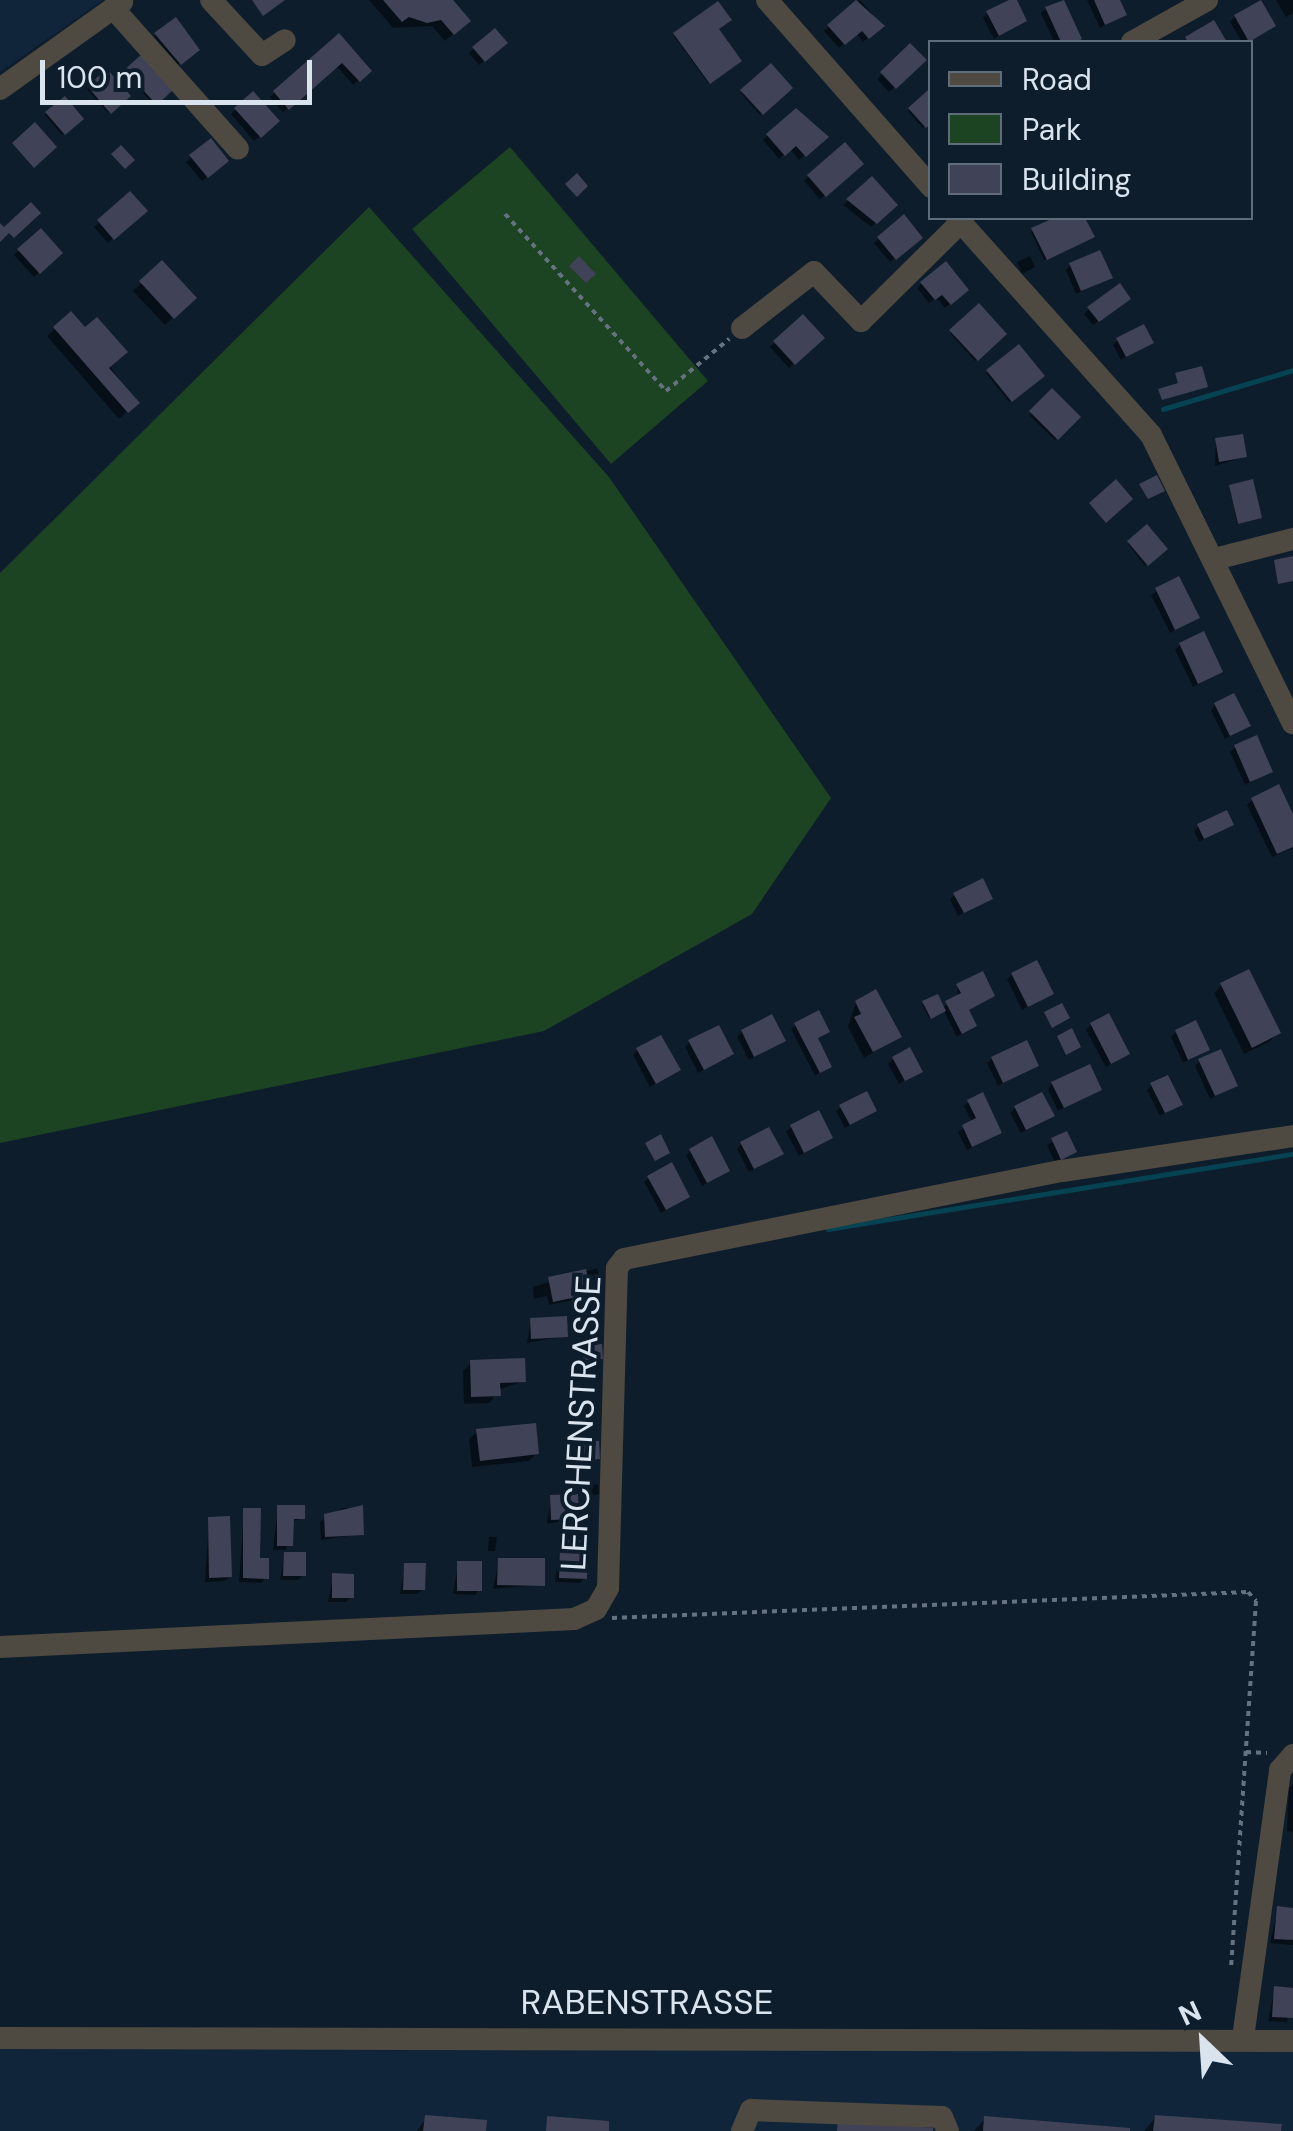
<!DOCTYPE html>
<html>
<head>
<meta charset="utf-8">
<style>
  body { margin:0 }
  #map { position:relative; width:1293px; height:2131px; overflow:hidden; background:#0d1d2c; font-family:"DM Sans",sans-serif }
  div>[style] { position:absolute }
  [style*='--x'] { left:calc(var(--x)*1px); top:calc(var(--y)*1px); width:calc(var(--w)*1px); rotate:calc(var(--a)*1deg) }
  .built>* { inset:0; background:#102539 }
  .green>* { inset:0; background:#1c4322 }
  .shadow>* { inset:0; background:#0007 }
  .stream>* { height:5px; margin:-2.5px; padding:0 2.5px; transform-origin:2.5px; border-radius:2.5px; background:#054352 }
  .building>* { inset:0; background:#404257 }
  .path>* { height:4px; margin-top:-2px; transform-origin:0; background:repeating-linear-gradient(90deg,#657280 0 5px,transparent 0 10px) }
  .minor>* { height:22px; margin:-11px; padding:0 11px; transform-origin:11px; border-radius:11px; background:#4f4a41 }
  span { translate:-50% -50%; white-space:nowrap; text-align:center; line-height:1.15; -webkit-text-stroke:8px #0d1d2c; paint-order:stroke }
  .street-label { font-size:35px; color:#dae4ef }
  .legend { position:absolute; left:928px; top:40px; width:325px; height:180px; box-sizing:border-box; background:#0d1d2c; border:2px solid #5f6d7a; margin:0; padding:12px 18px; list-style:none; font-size:30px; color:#dae4ef }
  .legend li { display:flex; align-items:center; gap:20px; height:50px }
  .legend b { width:50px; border:2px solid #5f6d7a }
  .north { position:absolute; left:1153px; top:1991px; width:100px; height:100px; -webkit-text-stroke:8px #0d1d2c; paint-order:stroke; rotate:335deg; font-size:28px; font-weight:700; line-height:40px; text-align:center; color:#dae4ef }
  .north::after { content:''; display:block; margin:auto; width:35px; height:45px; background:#dae4ef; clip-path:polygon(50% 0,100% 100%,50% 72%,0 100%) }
  .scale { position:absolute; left:40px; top:60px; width:272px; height:45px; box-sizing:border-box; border:5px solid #dae4ef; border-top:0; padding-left:12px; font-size:30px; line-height:35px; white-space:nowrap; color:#dae4ef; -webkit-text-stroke:8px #0d1d2c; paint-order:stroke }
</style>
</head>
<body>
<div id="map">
  <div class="built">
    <i style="clip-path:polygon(0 0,103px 0,0 72px)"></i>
    <i style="clip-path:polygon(1293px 2046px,1293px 2131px,0 2131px,0 2047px)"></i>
  </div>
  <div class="green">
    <i style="clip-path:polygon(510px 147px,708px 381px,611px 464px,412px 229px)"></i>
    <i style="clip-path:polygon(369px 207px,609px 477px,831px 798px,752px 914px,544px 1031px,0 1143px,0 573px)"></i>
  </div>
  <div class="shadow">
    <i style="clip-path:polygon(369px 0,450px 0,459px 29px,445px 41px,432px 26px,393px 28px)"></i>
    <i style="clip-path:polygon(860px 0,882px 25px,863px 42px,856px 33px,839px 48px,824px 31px)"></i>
    <i style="clip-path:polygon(1087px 0,1118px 0,1124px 14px,1100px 28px)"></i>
    <i style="clip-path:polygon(1276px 0,1293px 0,1293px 13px,1286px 17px)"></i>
    <i style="clip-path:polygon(717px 4px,716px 29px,738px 61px,708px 83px,674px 36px)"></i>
    <i style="clip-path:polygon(1046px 9px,1079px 39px,1076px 42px,1054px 42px,1041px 13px)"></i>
    <i style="clip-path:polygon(988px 13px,1024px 21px,994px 39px,983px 18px)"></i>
    <i style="clip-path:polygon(1235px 17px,1273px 26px,1242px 42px,1230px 22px)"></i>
    <i style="clip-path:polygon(175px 20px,197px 50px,178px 65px,154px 36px)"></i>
    <i style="clip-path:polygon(495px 31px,504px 43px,479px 65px,469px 53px)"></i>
    <i style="clip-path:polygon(339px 36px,369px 71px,353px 85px,336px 65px,283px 112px,270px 97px)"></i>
    <i style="clip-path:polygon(910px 46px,923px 60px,889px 92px,877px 79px)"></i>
    <i style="clip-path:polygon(140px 58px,169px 90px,154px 105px,125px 73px)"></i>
    <i style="clip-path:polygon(771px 66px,790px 88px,760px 115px,741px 93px)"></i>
    <i style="clip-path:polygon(107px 72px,128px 96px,108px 113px,87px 89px)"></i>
    <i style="clip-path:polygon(928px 93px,931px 121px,923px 128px,908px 111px)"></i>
    <i style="clip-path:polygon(253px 95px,276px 121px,254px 141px,231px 114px)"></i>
    <i style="clip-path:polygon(64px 99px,81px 119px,62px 135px,45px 115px)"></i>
    <i style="clip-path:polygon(796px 111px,826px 138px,799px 160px,790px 149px,779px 159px,763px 140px)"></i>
    <i style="clip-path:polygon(210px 141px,221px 165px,202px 181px,186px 162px)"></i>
    <i style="clip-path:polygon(845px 146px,861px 164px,820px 199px,804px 181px)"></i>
    <i style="clip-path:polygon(872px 179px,894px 205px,871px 227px,843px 205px)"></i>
    <i style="clip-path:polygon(130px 194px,144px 210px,108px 243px,94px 227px)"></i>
    <i style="clip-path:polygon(1060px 218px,1083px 218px,1092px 236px,1044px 260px,1031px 232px)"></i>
    <i style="clip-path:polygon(40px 231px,60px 253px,34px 277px,14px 255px)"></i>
    <i style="clip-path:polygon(879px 238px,915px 242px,890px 262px,874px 243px)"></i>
    <i style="clip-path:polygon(1030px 256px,1035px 267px,1022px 274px,1017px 262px)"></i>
    <i style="clip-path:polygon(162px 263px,194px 298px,165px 325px,133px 291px)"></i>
    <i style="clip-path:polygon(1071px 265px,1110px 277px,1076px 294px,1066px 270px)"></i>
    <i style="clip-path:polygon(922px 284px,961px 295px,945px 308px,936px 297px,929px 303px,917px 288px)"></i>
    <i style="clip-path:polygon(1123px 303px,1093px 325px,1084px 314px,1089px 309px)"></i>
    <i style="clip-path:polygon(979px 307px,1004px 334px,975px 361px,950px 333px)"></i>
    <i style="clip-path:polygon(803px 317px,822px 338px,789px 368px,770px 347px)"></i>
    <i style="clip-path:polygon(55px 329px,85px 331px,136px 403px,119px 419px,47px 336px)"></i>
    <i style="clip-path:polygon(1118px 340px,1151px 342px,1121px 360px,1113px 345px)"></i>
    <i style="clip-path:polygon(1018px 347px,1041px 376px,1009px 402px,986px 373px)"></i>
    <i style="clip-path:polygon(1052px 392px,1077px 417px,1055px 440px,1029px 415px)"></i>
    <i style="clip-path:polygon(1216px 441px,1244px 457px,1215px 466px)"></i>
    <i style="clip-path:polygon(1230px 487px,1258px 519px,1237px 524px)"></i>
    <i style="clip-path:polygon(1147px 528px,1165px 549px,1145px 566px,1128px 544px)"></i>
    <i style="clip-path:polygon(1178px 579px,1197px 617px,1170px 633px,1151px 595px)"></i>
    <i style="clip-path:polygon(1180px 645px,1220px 672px,1193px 687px,1175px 650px)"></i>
    <i style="clip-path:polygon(1215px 705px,1248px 725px,1225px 739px,1211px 710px)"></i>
    <i style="clip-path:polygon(1235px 747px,1270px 772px,1245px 785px,1230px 752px)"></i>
    <i style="clip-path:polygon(1252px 800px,1293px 819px,1293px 848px,1272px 857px,1247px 805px)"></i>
    <i style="clip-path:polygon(1231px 824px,1199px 842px,1194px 831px,1199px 826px)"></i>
    <i style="clip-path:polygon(955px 895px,990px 898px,958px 916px,950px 899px)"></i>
    <i style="clip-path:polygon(1012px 975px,1051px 993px,1022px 1010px,1007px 979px)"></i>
    <i style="clip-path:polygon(1222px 985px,1278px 1033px,1270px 1041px,1244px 1054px,1214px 993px)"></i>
    <i style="clip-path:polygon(958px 986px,992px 996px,967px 1011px,974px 1026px,957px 1037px,944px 1011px,929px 1018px,922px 1005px,942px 1008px,957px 998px)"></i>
    <i style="clip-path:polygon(856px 1003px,899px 1036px,864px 1058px,848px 1027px)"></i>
    <i style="clip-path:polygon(796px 1025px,827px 1031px,815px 1039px,829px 1066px,815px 1076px,791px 1029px)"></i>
    <i style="clip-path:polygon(1091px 1025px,1127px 1054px,1106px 1067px,1086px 1030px)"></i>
    <i style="clip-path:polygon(742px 1032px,783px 1041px,749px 1060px,737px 1037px)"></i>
    <i style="clip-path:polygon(1176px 1032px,1207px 1049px,1183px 1063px,1171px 1037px)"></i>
    <i style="clip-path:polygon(690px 1042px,731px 1054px,698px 1073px,685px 1047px)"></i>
    <i style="clip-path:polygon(638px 1050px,678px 1070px,650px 1087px,633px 1055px)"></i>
    <i style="clip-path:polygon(893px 1059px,920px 1071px,899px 1084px,888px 1064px)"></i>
    <i style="clip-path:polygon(992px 1059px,1036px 1065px,998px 1086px,987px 1063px)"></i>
    <i style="clip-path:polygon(1200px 1061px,1235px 1085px,1210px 1099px,1195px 1066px)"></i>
    <i style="clip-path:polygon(1052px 1084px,1099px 1089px,1058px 1111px,1048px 1089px)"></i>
    <i style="clip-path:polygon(1152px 1085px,1180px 1104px,1160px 1116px,1147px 1090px)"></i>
    <i style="clip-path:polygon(969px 1102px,999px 1132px,967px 1150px,958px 1132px,972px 1122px,964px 1106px)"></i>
    <i style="clip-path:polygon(841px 1107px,874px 1111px,845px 1128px,836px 1111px)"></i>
    <i style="clip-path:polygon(1015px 1108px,1052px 1115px,1021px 1133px,1010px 1113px)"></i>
    <i style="clip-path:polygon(791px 1127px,830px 1137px,799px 1156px,786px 1132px)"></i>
    <i style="clip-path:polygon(1066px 1134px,1074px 1152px,1055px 1163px,1047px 1145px)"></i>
    <i style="clip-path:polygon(741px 1144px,780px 1154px,749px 1172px,737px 1149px)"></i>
    <i style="clip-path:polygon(691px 1151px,727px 1170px,702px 1186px,686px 1155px)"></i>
    <i style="clip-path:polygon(649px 1178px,682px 1201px,661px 1213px,644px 1182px)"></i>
    <i style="clip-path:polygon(597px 1268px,600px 1278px,586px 1282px,583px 1298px,549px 1305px,547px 1296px,534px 1299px,533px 1287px)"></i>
    <i style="clip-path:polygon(531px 1320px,566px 1336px,527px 1343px)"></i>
    <i style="clip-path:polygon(471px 1363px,524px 1381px,498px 1390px,490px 1403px,464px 1404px,463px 1371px)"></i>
    <i style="clip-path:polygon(477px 1432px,537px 1453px,529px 1461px,472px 1467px,469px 1439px)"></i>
    <i style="clip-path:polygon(598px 1484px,599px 1494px,586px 1497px,585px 1487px)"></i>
    <i style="clip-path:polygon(551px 1498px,577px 1518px,547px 1524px)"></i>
    <i style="clip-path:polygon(278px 1508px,303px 1518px,291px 1522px,286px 1550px,273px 1550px)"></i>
    <i style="clip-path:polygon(342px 1508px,360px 1508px,361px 1534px,321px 1540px,320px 1522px)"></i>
    <i style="clip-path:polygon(244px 1511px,266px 1578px,261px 1583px,239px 1582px)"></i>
    <i style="clip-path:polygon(209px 1519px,230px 1576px,225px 1581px,205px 1582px)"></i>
    <i style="clip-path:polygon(489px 1537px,497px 1537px,495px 1551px,488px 1551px)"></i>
    <i style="clip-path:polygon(561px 1542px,585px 1578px,580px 1583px,555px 1582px)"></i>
    <i style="clip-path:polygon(285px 1554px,303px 1575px,298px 1580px,280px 1580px)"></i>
    <i style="clip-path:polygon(499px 1560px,542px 1585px,493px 1589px)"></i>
    <i style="clip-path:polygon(458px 1564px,479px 1590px,475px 1595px,453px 1594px)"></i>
    <i style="clip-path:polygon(405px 1566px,423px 1589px,418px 1594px,400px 1594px)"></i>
    <i style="clip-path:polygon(333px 1576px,351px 1597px,346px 1602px,328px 1602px)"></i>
    <i style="clip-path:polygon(1293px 1784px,1293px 1832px,1287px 1831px,1289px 1788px)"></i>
    <i style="clip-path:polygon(1278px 1909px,1293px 1910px,1293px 1945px,1270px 1943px)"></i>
    <i style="clip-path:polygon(1275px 1989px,1293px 1990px,1287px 2022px,1268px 2021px)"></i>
    <i style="clip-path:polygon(426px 2118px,483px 2131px,417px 2131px)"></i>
    <i style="clip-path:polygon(1155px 2118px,1279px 2131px,1144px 2131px)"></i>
    <i style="clip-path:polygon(985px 2119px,1131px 2131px,974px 2131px)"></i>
  </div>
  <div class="stream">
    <i style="--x:1163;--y:409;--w:136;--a:-16.7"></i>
    <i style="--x:828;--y:1229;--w:471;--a:-9.2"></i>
  </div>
  <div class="building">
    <i style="clip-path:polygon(252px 0,285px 0,263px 16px)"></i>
    <i style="clip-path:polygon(383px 0,453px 0,471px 21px,454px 35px,441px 20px,427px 23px,409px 17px,402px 22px)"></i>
    <i style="clip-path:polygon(856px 0,885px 26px,869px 39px,862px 31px,845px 45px,827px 25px)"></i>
    <i style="clip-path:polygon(1009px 0,1017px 0,1027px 21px,999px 36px,986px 11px)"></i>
    <i style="clip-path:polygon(1064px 0,1082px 39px,1076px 42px,1061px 42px,1045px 7px)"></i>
    <i style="clip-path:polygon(1094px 0,1120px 0,1127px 15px,1105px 25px)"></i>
    <i style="clip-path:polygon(1261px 0,1276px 26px,1249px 42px,1234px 15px)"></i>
    <i style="clip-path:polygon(718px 1px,732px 20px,719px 29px,742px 61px,710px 84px,673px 33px)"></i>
    <i style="clip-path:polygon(176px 17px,200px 50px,181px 65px,154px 33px)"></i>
    <i style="clip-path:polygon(1214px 20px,1227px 42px,1188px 42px,1185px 37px)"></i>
    <i style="clip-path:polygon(495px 28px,508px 43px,485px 62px,472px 47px)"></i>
    <i style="clip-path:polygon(339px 33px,372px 71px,360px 82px,342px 63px,289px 110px,273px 91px)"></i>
    <i style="clip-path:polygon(910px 43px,927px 60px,896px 89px,880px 72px)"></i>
    <i style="clip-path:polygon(141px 55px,173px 90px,157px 105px,124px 70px)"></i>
    <i style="clip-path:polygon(771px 63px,793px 88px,763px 115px,740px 90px)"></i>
    <i style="clip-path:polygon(107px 69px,131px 96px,111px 114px,87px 86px)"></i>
    <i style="clip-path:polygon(928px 90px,931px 124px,926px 128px,908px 108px)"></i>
    <i style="clip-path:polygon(253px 91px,280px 121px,261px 138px,234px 108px)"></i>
    <i style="clip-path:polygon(65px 96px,84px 119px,65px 135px,45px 112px)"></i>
    <i style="clip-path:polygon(796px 108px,829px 137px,806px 157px,796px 146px,785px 156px,766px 134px)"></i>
    <i style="clip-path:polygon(35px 122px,57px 147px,34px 168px,12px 143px)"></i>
    <i style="clip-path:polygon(211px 138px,229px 161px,208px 178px,189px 155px)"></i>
    <i style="clip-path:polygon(845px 142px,864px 164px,826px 197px,807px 175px)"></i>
    <i style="clip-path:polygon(121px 145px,135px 160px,125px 169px,111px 154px)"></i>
    <i style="clip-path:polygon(577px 173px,588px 186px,577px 197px,565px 184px)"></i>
    <i style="clip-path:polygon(872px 176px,898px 205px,877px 224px,846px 199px)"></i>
    <i style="clip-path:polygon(130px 191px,148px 211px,114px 240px,97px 220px)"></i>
    <i style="clip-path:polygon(31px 202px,41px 213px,14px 238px,9px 233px,0 242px,0 223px,4px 227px)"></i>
    <i style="clip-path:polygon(904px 214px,923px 238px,896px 260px,877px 237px)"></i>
    <i style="clip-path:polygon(1054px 218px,1085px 218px,1095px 237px,1047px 260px,1031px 228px)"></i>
    <i style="clip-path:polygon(41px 228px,63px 253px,40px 274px,17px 249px)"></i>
    <i style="clip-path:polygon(1100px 250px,1113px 278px,1081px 291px,1069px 263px)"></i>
    <i style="clip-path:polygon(579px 256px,596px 274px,586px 283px,569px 266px)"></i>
    <i style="clip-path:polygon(162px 260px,197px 298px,174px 319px,139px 281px)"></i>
    <i style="clip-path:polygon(946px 261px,969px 290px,951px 305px,942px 295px,935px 300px,920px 282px)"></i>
    <i style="clip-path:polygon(1120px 283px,1131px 299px,1099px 322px,1087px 307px)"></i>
    <i style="clip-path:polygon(979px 303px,1007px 334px,978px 361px,949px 330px)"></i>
    <i style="clip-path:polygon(71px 311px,85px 327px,97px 317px,128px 352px,109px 368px,140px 403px,128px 413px,53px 327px)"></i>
    <i style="clip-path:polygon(803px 314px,825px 338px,795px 365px,773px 341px)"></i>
    <i style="clip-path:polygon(1144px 324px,1154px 343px,1126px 357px,1116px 338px)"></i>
    <i style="clip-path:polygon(1019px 344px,1045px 376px,1012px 402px,986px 370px)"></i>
    <i style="clip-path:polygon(1202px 366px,1208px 387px,1162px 400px,1158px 389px,1178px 383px,1175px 373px)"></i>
    <i style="clip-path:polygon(1052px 388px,1081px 417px,1058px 440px,1029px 411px)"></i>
    <i style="clip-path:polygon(1243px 434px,1247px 457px,1219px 462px,1215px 438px)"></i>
    <i style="clip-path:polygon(1157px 475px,1165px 491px,1148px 499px,1139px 484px)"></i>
    <i style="clip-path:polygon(1116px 479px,1133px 499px,1106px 523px,1089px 503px)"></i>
    <i style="clip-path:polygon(1253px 479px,1262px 518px,1238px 524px,1229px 485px)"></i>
    <i style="clip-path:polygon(1147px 524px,1168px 549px,1148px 566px,1127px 541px)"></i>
    <i style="clip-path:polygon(1293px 556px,1293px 581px,1278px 584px,1274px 560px)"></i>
    <i style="clip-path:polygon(1179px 576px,1200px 618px,1175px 630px,1155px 588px)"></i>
    <i style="clip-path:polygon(1204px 631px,1223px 672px,1198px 684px,1179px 643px)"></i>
    <i style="clip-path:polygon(1234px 693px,1251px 726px,1230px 736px,1214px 703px)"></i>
    <i style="clip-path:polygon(1257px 735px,1273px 772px,1250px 782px,1234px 745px)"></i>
    <i style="clip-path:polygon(1279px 784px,1293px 814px,1293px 847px,1277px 854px,1251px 798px)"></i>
    <i style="clip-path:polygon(1227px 810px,1234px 825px,1204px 839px,1197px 824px)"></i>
    <i style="clip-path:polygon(983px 878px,993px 899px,964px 913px,953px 893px)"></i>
    <i style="clip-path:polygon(1037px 960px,1054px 994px,1028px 1007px,1011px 973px)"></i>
    <i style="clip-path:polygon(1249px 969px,1281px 1033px,1252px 1048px,1220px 983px)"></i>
    <i style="clip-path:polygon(983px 971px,995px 996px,969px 1010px,977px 1026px,962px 1034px,945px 1001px,961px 993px,956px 984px)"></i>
    <i style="clip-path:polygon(876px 989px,902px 1037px,873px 1052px,854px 1017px,861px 1014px,855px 1001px)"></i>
    <i style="clip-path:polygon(938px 994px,946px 1011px,931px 1019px,922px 1001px)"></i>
    <i style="clip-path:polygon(1062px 1003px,1070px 1018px,1052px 1028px,1044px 1012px)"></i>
    <i style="clip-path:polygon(819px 1010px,830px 1032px,818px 1038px,832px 1067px,820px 1073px,794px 1023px)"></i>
    <i style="clip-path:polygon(1109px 1013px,1130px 1054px,1111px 1064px,1090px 1023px)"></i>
    <i style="clip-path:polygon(772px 1014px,786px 1041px,754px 1057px,741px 1030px)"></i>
    <i style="clip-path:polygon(1196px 1020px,1210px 1050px,1188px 1060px,1175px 1030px)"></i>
    <i style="clip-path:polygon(719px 1025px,734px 1054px,704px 1070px,688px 1040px)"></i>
    <i style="clip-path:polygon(1072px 1028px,1081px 1047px,1066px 1055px,1057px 1036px)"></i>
    <i style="clip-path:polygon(661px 1035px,681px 1070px,656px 1084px,636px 1048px)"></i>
    <i style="clip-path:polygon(1027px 1040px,1039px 1066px,1003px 1083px,991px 1057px)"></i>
    <i style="clip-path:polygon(910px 1047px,923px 1072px,905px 1081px,892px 1057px)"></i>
    <i style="clip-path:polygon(1221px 1049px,1238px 1086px,1215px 1096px,1198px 1059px)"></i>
    <i style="clip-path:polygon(1090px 1064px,1102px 1090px,1064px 1108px,1051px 1082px)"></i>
    <i style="clip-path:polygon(1168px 1075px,1183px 1105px,1165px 1113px,1150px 1083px)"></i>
    <i style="clip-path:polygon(867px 1091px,877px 1111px,850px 1125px,839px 1105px)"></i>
    <i style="clip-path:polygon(983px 1092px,1002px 1133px,972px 1147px,962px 1125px,976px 1118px,967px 1100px)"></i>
    <i style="clip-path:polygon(1042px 1092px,1055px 1116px,1026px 1130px,1014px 1106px)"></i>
    <i style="clip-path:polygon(819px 1110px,833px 1138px,804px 1153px,790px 1125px)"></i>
    <i style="clip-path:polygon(769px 1127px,784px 1154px,754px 1169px,740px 1142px)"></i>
    <i style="clip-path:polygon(1067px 1131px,1077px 1152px,1061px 1160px,1051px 1138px)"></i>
    <i style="clip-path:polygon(661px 1134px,670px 1153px,655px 1161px,645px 1143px)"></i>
    <i style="clip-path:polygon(712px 1136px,730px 1171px,707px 1183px,689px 1149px)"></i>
    <i style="clip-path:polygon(672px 1162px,690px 1197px,666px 1210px,647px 1176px)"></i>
    <i style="clip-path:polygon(586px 1269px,591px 1294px,553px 1302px,548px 1277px)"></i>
    <i style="clip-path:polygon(567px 1316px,568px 1337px,531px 1339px,530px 1318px)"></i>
    <i style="clip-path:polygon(602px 1344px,603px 1359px,583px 1360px,583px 1345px)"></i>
    <i style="clip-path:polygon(525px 1358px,526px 1382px,500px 1383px,501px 1396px,471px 1397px,470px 1360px)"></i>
    <i style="clip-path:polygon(536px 1423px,539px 1454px,480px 1461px,476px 1429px)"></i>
    <i style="clip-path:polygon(584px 1441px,599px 1441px,600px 1459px,585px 1460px)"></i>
    <i style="clip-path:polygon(578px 1494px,579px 1519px,551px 1520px,550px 1495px)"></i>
    <i style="clip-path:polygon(277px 1505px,305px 1505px,305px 1519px,294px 1519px,293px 1546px,277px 1546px)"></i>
    <i style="clip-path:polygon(363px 1505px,364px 1535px,325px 1537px,324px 1514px)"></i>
    <i style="clip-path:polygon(243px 1508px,261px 1508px,260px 1558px,269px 1558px,269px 1579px,243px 1578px)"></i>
    <i style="clip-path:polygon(230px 1516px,232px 1577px,209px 1578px,208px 1517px)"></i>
    <i style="clip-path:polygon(560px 1540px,588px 1540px,587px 1579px,559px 1578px)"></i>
    <i style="clip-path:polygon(284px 1552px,306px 1552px,306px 1576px,283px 1576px)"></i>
    <i style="clip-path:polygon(498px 1558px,545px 1558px,545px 1586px,497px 1585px)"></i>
    <i style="clip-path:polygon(457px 1561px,482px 1561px,482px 1591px,457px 1591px)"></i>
    <i style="clip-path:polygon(404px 1563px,426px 1563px,425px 1590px,403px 1590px)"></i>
    <i style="clip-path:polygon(332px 1573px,354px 1574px,354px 1598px,332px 1598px)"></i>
    <i style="clip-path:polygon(1277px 1906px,1293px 1908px,1293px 1940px,1274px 1939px)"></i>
    <i style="clip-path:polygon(1274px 1986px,1293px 1988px,1293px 2018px,1272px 2017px)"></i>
    <i style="clip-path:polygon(425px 2115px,487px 2120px,486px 2131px,423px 2131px)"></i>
    <i style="clip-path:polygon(1155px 2115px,1282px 2124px,1281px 2131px,1153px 2131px)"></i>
    <i style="clip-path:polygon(547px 2116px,609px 2121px,609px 2131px,546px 2131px)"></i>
    <i style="clip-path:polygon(984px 2116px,1130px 2128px,1130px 2131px,983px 2131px)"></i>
    <i style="clip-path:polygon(838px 2120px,933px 2128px,933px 2131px,837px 2131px)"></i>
  </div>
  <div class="path">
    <i style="--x:505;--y:214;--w:239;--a:47.7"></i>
    <i style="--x:666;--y:391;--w:82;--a:-39.5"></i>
    <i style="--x:612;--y:1618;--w:637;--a:-2.34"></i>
    <i style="--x:1248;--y:1592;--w:12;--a:48"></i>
    <i style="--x:1256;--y:1601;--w:367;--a:93.9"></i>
    <i style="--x:1246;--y:1752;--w:21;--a:3"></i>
  </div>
  <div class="minor">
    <i style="--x:211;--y:0;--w:75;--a:47.2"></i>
    <i style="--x:262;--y:55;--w:27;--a:-33"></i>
    <i style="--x:767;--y:0;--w:249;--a:48.7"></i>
    <i style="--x:113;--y:8;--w:188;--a:48.4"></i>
    <i style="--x:1132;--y:42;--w:86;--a:-29.2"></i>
    <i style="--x:0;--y:89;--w:150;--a:-35.5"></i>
    <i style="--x:957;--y:218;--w:291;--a:48.2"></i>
    <i style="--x:1151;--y:435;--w:321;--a:63.8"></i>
    <i style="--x:742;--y:328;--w:91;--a:-37.9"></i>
    <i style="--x:814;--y:272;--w:68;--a:46.2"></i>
    <i style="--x:861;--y:321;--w:141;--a:-44.7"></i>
    <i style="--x:1215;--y:559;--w:81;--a:-14.4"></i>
    <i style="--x:0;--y:1647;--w:575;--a:-2.79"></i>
    <i style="--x:574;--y:1619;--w:24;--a:-24"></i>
    <i style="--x:596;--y:1609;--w:24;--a:-60"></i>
    <i style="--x:608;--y:1588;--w:320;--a:-88.4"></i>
    <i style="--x:617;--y:1268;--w:11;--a:-52"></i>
    <i style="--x:624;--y:1259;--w:447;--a:-11.4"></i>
    <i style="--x:1062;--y:1171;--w:234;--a:-8.6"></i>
    <i style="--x:0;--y:2038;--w:1293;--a:0.13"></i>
    <i style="--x:1243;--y:2038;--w:271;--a:-82.1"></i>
    <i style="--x:1280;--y:1770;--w:20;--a:-49"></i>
    <i style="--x:742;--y:2131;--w:23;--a:-67"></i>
    <i style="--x:751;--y:2110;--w:191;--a:2.1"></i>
    <i style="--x:942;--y:2117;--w:15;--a:67"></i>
  </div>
  <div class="street-label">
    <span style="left:581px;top:1423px;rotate:-87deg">LERCHENSTRASSE</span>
    <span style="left:647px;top:2002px">RABENSTRASSE</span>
  </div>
  <ul class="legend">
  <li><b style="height:12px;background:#4f4a41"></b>Road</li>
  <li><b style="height:28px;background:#1c4322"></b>Park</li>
  <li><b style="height:28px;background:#404257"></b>Building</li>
  </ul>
  <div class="north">N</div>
  <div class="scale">100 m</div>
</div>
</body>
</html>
